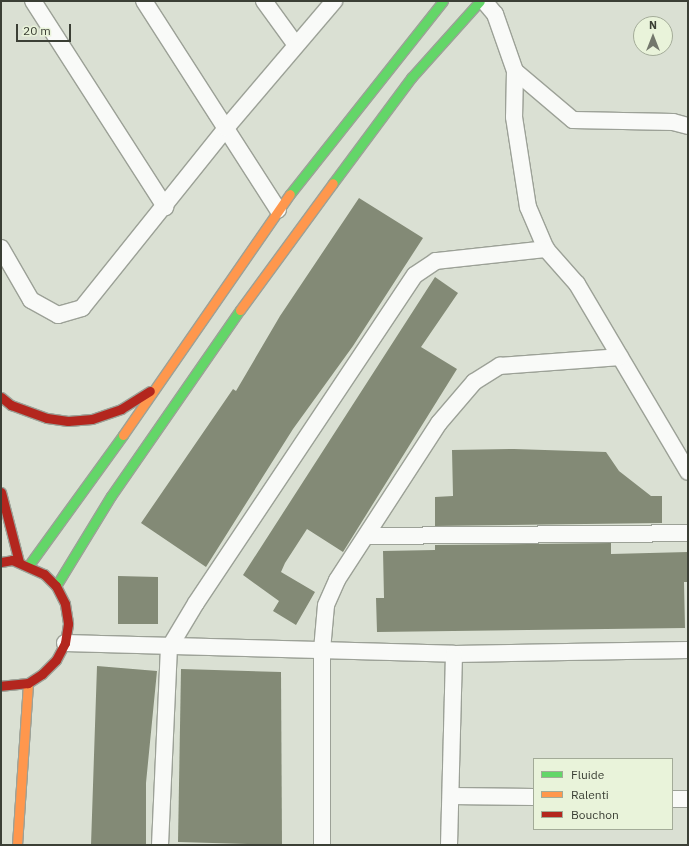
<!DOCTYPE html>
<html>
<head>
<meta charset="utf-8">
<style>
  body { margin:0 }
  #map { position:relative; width:689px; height:846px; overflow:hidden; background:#dae0d3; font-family:"IBM Plex Sans",sans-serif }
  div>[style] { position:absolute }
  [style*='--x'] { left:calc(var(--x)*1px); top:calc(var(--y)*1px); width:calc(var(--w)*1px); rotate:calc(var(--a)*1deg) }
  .building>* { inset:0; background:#838a76 }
  .roads { filter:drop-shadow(1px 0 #9ca197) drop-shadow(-1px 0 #9ca197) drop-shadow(0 1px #9ca197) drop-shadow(0 -1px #9ca197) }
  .street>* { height:16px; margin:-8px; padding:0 8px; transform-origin:8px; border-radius:8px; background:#f9faf8 }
  .fast>* { height:9px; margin:-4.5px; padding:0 4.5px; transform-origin:4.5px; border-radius:4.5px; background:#63d668 }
  .slow>* { height:9px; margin:-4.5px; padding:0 4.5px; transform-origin:4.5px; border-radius:4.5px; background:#ff974d }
  .jam>* { height:9px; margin:-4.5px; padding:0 4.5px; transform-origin:4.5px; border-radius:4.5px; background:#b3261e }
  span { translate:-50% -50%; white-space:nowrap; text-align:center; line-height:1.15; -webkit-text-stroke:4px #e9f3da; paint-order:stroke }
  .frame { position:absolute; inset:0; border:2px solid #3b3f35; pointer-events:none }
  .legend { position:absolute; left:533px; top:758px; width:140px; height:72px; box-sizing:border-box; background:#e9f3da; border:1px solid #a3ab98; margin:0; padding:5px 7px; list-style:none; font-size:12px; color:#3b3f35 }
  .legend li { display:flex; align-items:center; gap:8px; height:20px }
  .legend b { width:20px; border:1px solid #a3ab98 }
  .north { position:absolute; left:633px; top:16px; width:40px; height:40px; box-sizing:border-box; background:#e9f3da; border:1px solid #a3ab98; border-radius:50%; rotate:0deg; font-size:11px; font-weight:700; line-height:16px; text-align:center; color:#3b3f35 }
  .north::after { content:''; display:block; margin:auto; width:14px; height:18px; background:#73776c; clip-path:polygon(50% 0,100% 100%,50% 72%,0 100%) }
  .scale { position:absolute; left:16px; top:24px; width:55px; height:18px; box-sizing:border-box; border:2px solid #3b3f35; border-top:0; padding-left:5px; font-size:12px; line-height:14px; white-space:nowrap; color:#3b3f35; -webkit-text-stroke:3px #e9f3da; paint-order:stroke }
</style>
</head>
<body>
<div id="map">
  <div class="building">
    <i style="clip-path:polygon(359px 198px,423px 238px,353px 346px,293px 429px,206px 567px,141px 523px,233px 389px,236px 391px,280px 316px)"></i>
    <i style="clip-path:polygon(435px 277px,458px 293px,421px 347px,457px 369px,343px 552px,307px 529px,285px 563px,281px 572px,315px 592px,296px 625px,273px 611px,279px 601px,243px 575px)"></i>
    <i style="clip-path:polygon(514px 449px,606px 452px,619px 471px,651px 496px,662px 496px,662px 523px,435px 526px,435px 497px,453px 496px,452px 450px)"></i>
    <i style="clip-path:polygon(611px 543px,611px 554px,688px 552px,688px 582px,684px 582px,685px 628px,377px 632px,376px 598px,384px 598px,383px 551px,435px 550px,435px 545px)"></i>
    <i style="clip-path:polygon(118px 576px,158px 577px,158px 624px,118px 624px)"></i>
    <i style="clip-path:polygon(97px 666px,157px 671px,146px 783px,146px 845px,91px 845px)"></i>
    <i style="clip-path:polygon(181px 669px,281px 672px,282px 845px,178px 842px)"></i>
  </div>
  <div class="roads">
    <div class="street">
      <i style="--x:33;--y:1;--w:245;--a:57.3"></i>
      <i style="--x:144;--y:1;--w:248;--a:57.3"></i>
      <i style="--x:264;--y:1;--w:54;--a:54"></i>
      <i style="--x:484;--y:1;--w:17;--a:50"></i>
      <i style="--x:495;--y:14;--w:60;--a:70.7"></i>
      <i style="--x:515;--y:71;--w:76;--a:40.2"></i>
      <i style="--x:573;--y:120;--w:100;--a:1.1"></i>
      <i style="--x:673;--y:122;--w:16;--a:15"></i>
      <i style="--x:515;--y:71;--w:46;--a:91.2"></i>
      <i style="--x:514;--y:117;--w:91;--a:81.2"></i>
      <i style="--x:528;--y:207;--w:46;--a:66.8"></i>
      <i style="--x:546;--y:249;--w:47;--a:48.5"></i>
      <i style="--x:577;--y:284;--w:218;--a:59.4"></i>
      <i style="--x:1;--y:248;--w:60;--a:60"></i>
      <i style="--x:31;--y:300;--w:31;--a:29"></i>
      <i style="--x:58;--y:315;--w:25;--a:-16"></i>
      <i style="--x:82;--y:308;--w:231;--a:-51.3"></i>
      <i style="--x:226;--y:128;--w:167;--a:-49.6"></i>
      <i style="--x:367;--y:536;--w:321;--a:-0.5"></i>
      <i style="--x:65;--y:643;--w:389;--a:1.6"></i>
      <i style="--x:454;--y:654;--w:234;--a:-1"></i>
      <i style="--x:451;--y:796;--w:83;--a:0.7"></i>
      <i style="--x:672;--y:799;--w:16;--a:0"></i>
      <i style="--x:160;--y:845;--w:197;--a:-87.4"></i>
      <i style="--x:169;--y:648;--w:52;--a:-59"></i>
      <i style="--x:196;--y:603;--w:394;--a:-56.3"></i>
      <i style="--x:415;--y:275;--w:25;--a:-34"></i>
      <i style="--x:436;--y:261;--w:111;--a:-6.2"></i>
      <i style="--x:322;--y:845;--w:195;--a:-90"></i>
      <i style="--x:322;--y:650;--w:45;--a:-84.9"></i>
      <i style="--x:326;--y:605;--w:27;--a:-66"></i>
      <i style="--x:337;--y:580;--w:187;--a:-57"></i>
      <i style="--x:439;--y:423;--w:54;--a:-49.5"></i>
      <i style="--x:474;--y:382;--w:31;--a:-32"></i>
      <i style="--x:500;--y:366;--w:120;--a:-4.3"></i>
      <i style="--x:449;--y:845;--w:191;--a:-88.5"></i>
    </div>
    <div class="fast">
      <i style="--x:333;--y:183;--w:131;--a:-53.4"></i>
      <i style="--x:411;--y:78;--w:103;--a:-48.1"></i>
      <i style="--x:290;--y:194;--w:246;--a:-51.6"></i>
      <i style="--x:29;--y:565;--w:160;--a:-54.1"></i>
      <i style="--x:56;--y:586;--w:105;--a:-58.6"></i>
      <i style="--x:111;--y:496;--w:226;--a:-55.3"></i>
    </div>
    <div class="slow">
      <i style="--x:240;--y:310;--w:157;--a:-53.8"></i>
      <i style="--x:123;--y:435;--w:293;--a:-55.3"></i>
      <i style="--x:17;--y:845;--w:162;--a:-86.1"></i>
    </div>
    <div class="jam">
      <i style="--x:1;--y:397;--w:13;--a:39"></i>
      <i style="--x:11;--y:405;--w:38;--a:20"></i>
      <i style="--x:47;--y:418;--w:21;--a:8"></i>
      <i style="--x:68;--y:421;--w:24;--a:-5"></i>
      <i style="--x:92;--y:419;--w:31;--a:-19"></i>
      <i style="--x:121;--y:409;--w:34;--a:-32"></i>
      <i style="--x:1;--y:492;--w:72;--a:75.6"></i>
      <i style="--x:1;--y:562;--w:11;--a:-10"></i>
      <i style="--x:12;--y:560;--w:35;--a:24"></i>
      <i style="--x:44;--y:574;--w:17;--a:45"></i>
      <i style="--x:56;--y:586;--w:20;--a:63"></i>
      <i style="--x:65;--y:604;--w:20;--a:81"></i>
      <i style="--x:68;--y:624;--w:19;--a:99"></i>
      <i style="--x:65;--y:643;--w:19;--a:118"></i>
      <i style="--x:56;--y:660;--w:20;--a:135"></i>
      <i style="--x:42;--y:674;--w:17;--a:147"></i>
      <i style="--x:28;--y:683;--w:27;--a:174"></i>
    </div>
  </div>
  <div class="frame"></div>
  <ul class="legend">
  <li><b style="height:5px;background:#63d668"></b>Fluide</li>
  <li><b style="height:5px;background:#ff974d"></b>Ralenti</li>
  <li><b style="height:5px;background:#b3261e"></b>Bouchon</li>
  </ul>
  <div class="north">N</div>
  <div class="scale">20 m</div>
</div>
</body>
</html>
